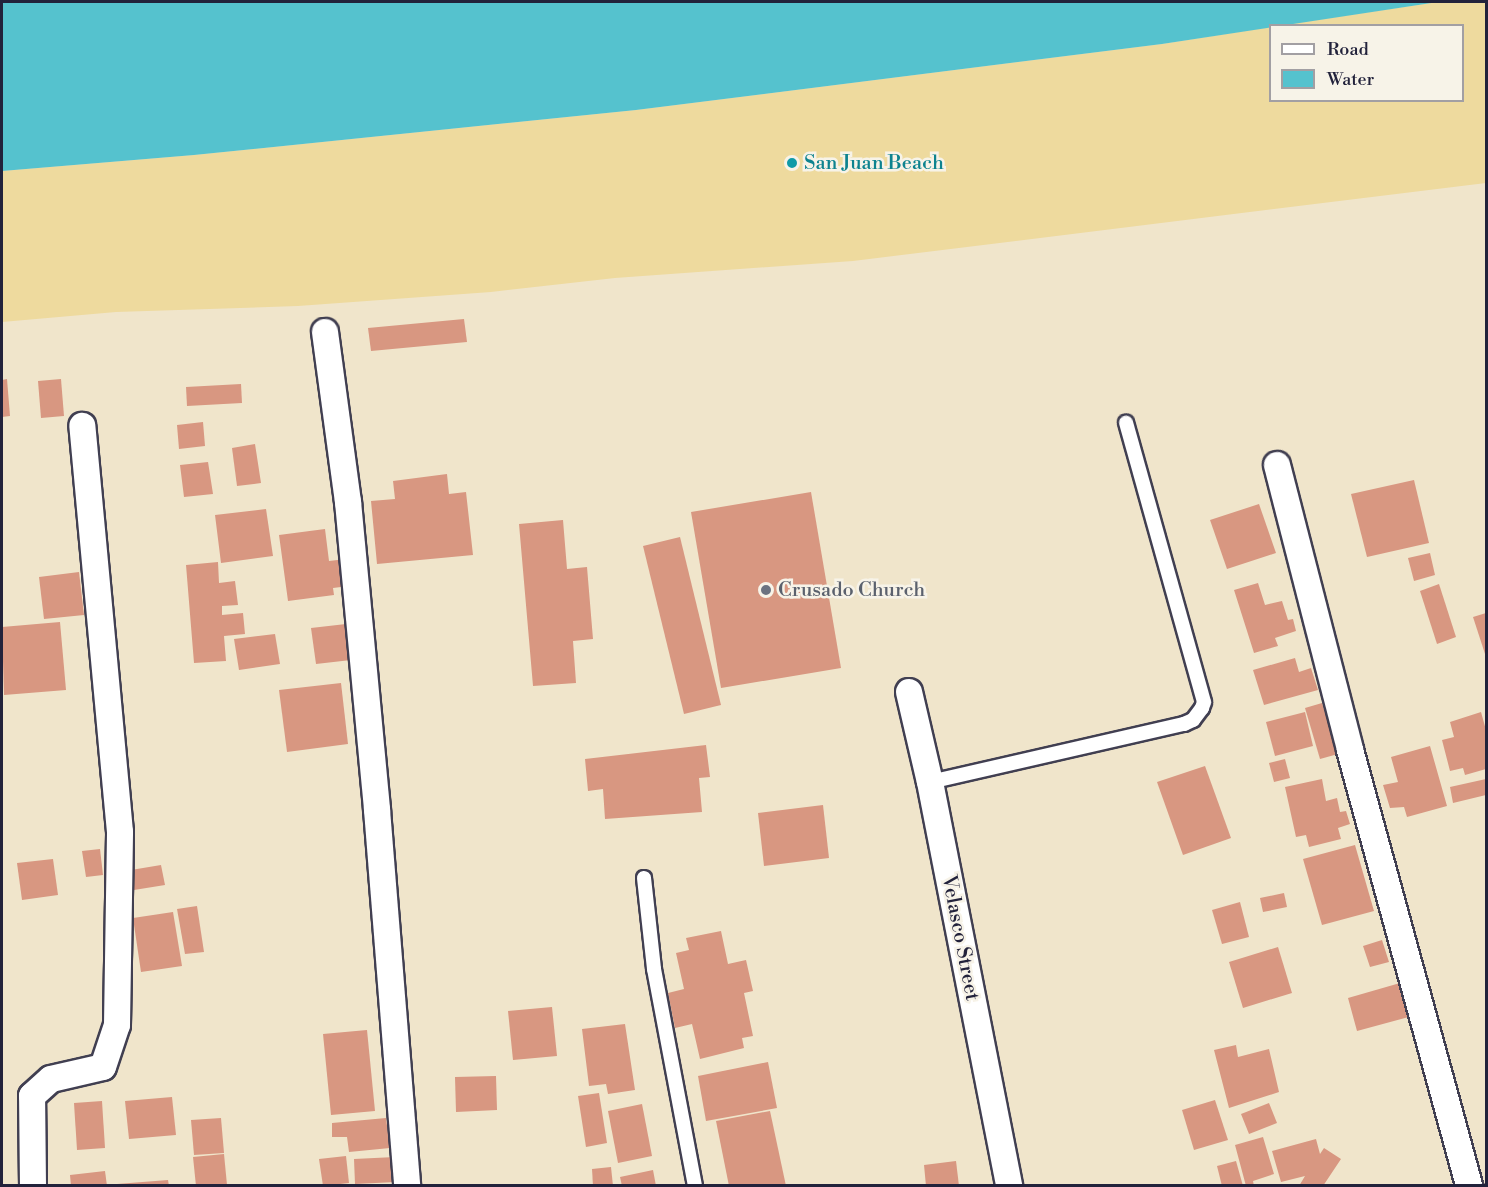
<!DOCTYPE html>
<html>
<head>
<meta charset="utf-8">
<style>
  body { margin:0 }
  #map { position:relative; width:1488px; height:1187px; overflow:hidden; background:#f0e5cb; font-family:"Libre Bodoni",serif }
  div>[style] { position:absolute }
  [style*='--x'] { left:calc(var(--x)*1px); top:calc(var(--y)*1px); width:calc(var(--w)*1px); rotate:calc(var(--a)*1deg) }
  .sand>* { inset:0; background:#eeda9e }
  .water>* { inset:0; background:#55c2ce }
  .building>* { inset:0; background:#d89781 }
  .roads { filter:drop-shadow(2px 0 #413f51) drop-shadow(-2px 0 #413f51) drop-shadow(0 2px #413f51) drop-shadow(0 -2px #413f51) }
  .lane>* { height:14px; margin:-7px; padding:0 7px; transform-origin:7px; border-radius:7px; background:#fff }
  .street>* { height:26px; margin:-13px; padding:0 13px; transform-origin:13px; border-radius:13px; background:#fff }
  .dots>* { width:16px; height:16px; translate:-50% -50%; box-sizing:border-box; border:3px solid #f7f3e8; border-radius:50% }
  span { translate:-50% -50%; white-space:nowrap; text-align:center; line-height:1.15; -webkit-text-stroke:5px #f7f3e8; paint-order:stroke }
  .culture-label { font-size:20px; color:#0d838f }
  .left { translate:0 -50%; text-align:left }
  .worship-label { font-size:20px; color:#5b616d }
  .street-label { font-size:20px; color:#22223b }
  .frame { position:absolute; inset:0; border:3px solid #22223b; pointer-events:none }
  .legend { position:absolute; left:1269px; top:24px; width:195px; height:78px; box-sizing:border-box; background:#f7f3e8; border:2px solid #a29fa3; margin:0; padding:8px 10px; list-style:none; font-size:18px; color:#22223b }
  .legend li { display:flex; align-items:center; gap:12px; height:30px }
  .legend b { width:30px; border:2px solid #a29fa3 }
</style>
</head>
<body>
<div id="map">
  <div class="sand">
    <i style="clip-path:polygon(1438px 2px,1486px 2px,1486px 183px,853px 261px,615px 278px,491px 292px,298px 306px,116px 312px,2px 322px,2px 171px,194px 155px,636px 110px,1162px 44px,1270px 27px,1270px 100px,1462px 100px,1462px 26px,1281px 25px)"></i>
  </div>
  <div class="water">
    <i style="clip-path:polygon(2px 2px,1438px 2px,1162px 44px,636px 110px,194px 155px,2px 171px)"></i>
  </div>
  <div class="building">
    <i style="clip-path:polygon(464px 319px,467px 342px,371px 351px,368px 328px)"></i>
    <i style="clip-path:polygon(7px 379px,10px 416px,2px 417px,2px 380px)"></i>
    <i style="clip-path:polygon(61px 379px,64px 416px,41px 418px,38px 381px)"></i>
    <i style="clip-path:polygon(241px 384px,242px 403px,187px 406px,186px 387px)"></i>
    <i style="clip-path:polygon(203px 422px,205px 446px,179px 449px,177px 425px)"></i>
    <i style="clip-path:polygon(255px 444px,261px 483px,237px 486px,232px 448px)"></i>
    <i style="clip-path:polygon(208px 462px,213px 494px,184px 497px,180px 465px)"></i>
    <i style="clip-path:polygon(447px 474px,449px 494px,466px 492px,473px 555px,377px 564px,371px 501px,395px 499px,393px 481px)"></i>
    <i style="clip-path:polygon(1414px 480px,1429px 543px,1367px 557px,1351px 494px)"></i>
    <i style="clip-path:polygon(811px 492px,841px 668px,721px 688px,691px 512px)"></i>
    <i style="clip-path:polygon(1259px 504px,1276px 553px,1227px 569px,1210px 520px)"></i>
    <i style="clip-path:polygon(266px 509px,273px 556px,221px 563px,215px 515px)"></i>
    <i style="clip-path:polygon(563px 520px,567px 569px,587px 567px,593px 639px,573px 641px,576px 683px,533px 686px,519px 524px)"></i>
    <i style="clip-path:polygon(325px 529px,329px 561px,346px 559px,349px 586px,333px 588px,334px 595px,288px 601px,279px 535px)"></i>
    <i style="clip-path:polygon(680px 537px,721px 705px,684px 714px,643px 546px)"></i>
    <i style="clip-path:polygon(1430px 553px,1435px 575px,1414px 581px,1408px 558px)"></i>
    <i style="clip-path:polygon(218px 562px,219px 583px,235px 581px,238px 605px,222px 606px,222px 615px,243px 613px,245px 634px,224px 636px,226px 661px,194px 663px,186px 565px)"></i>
    <i style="clip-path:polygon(79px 572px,84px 615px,44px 619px,39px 577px)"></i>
    <i style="clip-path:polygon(1258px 583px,1265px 605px,1282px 601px,1288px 620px,1293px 619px,1296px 631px,1275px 638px,1278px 646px,1254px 653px,1234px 590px)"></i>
    <i style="clip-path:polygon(1439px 584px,1456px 637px,1437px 644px,1420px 591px)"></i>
    <i style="clip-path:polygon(1486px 613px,1486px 657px,1473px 617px)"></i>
    <i style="clip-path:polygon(60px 622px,66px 690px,4px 695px,2px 627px)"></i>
    <i style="clip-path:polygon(346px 624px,351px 660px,316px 664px,311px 628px)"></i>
    <i style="clip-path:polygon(275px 634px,280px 664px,239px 670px,234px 639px)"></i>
    <i style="clip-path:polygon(1295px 658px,1299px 672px,1311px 668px,1318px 690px,1264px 705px,1253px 670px)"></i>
    <i style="clip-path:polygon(341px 683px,348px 744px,287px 752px,279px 690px)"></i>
    <i style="clip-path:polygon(1322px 703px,1338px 754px,1320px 759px,1305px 708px)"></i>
    <i style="clip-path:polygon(1305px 712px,1313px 746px,1275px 756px,1266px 722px)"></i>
    <i style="clip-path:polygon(1481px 712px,1486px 730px,1486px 769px,1465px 775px,1463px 768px,1450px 771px,1442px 740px,1454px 737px,1450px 722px)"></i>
    <i style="clip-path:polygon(706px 745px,710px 777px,699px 778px,702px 812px,605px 819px,603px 789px,588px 791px,585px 759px)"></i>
    <i style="clip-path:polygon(1430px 746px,1447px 806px,1407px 817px,1404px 807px,1390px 808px,1383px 785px,1398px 782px,1391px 757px)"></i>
    <i style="clip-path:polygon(1285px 759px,1290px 778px,1274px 782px,1269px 763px)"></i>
    <i style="clip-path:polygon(1205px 766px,1231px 838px,1183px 855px,1157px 782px)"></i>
    <i style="clip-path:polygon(1322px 779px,1326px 801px,1337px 798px,1340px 812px,1346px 811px,1350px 824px,1338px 828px,1341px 839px,1309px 847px,1306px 835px,1296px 837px,1285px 787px)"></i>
    <i style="clip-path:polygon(1486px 779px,1486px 795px,1453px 803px,1450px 787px)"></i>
    <i style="clip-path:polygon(823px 805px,829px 858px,764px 866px,758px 813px)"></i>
    <i style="clip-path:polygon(1355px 845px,1374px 911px,1322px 925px,1303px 859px)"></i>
    <i style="clip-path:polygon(100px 849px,103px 875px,86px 877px,82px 851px)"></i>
    <i style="clip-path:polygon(53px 859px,58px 895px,22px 900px,17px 863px)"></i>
    <i style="clip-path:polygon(161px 865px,165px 885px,134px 890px,131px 870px)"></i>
    <i style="clip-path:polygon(1284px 893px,1287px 907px,1263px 912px,1260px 898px)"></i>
    <i style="clip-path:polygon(1240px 902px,1249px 937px,1222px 944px,1212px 910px)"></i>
    <i style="clip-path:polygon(197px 906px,204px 952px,185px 954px,177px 909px)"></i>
    <i style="clip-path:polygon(173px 912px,182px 966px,141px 972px,133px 918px)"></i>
    <i style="clip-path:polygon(721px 931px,728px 964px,746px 960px,753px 991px,744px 993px,753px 1036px,742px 1038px,744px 1048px,700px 1059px,692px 1024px,675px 1028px,668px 993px,684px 989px,676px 953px,689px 950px,686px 938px)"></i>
    <i style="clip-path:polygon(1382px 940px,1389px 962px,1370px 967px,1363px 946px)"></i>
    <i style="clip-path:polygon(1278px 947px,1292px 993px,1243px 1008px,1229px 962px)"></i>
    <i style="clip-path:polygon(1407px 981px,1416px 1015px,1357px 1031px,1348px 998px)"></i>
    <i style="clip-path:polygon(552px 1007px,557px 1056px,513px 1060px,508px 1011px)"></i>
    <i style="clip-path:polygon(625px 1024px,635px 1090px,608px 1094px,606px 1084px,589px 1086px,582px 1029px)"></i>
    <i style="clip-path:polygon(367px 1030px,375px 1111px,331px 1115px,323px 1034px)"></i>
    <i style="clip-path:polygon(1236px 1045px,1238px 1057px,1269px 1049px,1279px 1092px,1229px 1108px,1214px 1050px)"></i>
    <i style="clip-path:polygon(768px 1062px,777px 1108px,706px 1121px,698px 1076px)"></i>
    <i style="clip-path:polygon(496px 1076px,497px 1110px,456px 1112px,455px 1077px)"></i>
    <i style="clip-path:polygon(599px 1093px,607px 1143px,586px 1147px,578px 1096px)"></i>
    <i style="clip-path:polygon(172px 1097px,176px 1135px,129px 1139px,125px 1101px)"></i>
    <i style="clip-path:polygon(1215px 1100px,1228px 1140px,1194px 1150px,1182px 1110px)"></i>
    <i style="clip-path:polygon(102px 1101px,105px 1148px,77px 1150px,74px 1103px)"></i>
    <i style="clip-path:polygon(1269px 1103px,1277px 1123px,1249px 1134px,1241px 1114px)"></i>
    <i style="clip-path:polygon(642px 1104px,652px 1156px,618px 1163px,608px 1111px)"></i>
    <i style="clip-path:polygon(770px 1111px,786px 1186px,729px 1186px,716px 1121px)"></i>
    <i style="clip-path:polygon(221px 1118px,224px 1153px,194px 1155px,191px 1120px)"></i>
    <i style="clip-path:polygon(386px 1118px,390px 1148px,349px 1152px,347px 1137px,332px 1137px,332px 1123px)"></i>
    <i style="clip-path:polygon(1263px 1137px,1274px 1174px,1253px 1181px,1254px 1186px,1246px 1186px,1235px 1145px)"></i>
    <i style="clip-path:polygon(1316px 1139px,1320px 1154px,1324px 1148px,1341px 1159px,1323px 1186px,1299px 1186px,1305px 1176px,1281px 1182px,1272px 1151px)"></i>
    <i style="clip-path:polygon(224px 1154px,227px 1185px,196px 1186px,193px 1157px)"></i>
    <i style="clip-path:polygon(346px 1156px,349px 1183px,323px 1186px,319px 1159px)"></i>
    <i style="clip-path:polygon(395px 1157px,396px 1182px,355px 1184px,354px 1159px)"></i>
    <i style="clip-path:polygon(956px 1161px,959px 1186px,926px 1186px,924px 1165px)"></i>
    <i style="clip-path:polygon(1236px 1161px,1243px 1186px,1222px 1186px,1217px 1166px)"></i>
    <i style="clip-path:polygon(611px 1167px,613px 1186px,593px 1186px,592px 1169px)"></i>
    <i style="clip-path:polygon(653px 1170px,656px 1186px,622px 1186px,620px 1177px)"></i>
    <i style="clip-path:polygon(105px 1171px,107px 1186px,71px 1186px,70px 1175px)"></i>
    <i style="clip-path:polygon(168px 1180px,169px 1186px,117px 1186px,117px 1184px)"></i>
  </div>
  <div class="roads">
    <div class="lane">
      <i style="--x:930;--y:782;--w:261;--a:-12.9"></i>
      <i style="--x:1184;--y:724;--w:10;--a:-24"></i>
      <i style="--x:1193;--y:720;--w:15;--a:-53"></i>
      <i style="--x:1202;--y:708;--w:6;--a:-72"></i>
      <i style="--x:1204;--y:702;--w:290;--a:-105.6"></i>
      <i style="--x:644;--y:878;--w:92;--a:83.7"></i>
      <i style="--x:654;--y:969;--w:221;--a:79.3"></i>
    </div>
    <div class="street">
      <i style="--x:325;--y:332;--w:172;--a:82.3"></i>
      <i style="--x:348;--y:502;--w:309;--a:84.6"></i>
      <i style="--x:377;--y:810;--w:377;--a:85.4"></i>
      <i style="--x:1277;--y:465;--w:294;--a:75.6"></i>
      <i style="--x:1350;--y:750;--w:452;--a:74.7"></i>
      <i style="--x:909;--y:692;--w:92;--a:76.9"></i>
      <i style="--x:930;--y:782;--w:412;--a:78.9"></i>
      <i style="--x:33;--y:1186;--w:90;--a:-90.6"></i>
      <i style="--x:32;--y:1096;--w:25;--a:-42"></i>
      <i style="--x:51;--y:1079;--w:53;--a:-13"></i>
      <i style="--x:103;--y:1067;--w:44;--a:-71.6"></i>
      <i style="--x:117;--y:1025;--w:193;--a:-89.1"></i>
      <i style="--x:120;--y:832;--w:408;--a:-95.3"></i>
    </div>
  </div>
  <div class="dots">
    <i style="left:792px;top:163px;background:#0f9aa8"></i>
    <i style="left:766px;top:590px;background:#6b7280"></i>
  </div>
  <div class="culture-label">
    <span class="left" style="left:804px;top:163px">San Juan Beach</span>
  </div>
  <div class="worship-label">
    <span class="left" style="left:778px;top:590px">Crusado Church</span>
  </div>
  <div class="street-label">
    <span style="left:960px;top:938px;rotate:79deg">Velasco Street</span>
  </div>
  <div class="frame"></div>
  <ul class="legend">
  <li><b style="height:8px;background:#fff"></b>Road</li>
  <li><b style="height:16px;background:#55c2ce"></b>Water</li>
  </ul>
</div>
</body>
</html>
